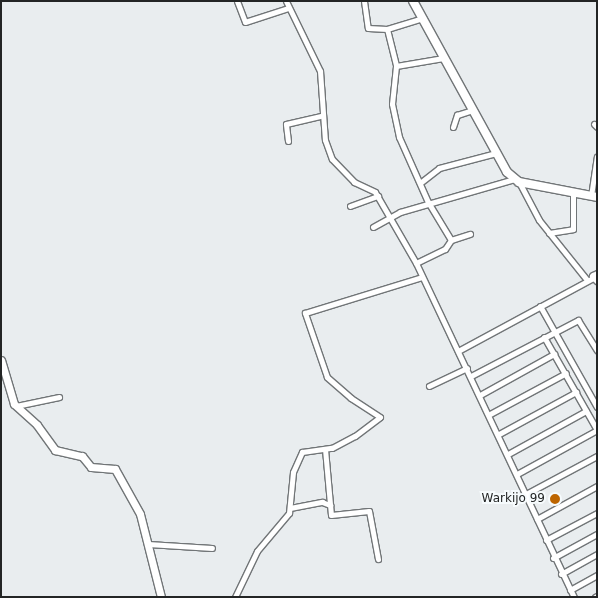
<!DOCTYPE html>
<html>
<head>
<meta charset="utf-8">
<style>
  body { margin:0 }
  #map { position:relative; width:598px; height:598px; overflow:hidden; background:#e9edef; font-family:"DejaVu Sans",sans-serif }
  div>[style] { position:absolute }
  [style*='--x'] { left:calc(var(--x)*1px); top:calc(var(--y)*1px); width:calc(var(--w)*1px); rotate:calc(var(--a)*1deg) }
  .roads { filter:drop-shadow(1px 0 #717577) drop-shadow(-1px 0 #717577) drop-shadow(0 1px #717577) drop-shadow(0 -1px #717577) }
  .street>* { height:5px; margin:-2.5px; padding:0 2.5px; transform-origin:2.5px; border-radius:2.5px; background:#fff }
  .secondary>* { height:7px; margin:-3.5px; padding:0 3.5px; transform-origin:3.5px; border-radius:3.5px; background:#fff }
  .primary>* { height:8px; margin:-4px; padding:0 4px; transform-origin:4px; border-radius:4px; background:#fff }
  .dots>* { width:14px; height:14px; translate:-50% -50%; box-sizing:border-box; border:2px solid #f6fbfd; border-radius:50% }
  span { translate:-50% -50%; white-space:nowrap; text-align:center; line-height:1.15; -webkit-text-stroke:4px #f6fbfd; paint-order:stroke }
  .poi-label { font-size:12px; color:#232525 }
  .right { translate:-100% -50%; text-align:right }
  .frame { position:absolute; inset:0; border:2px solid #232525; pointer-events:none }
</style>
</head>
<body>
<div id="map">
  <div class="roads">
    <div class="street">
      <i style="--x:237;--y:1;--w:22;--a:69"></i>
      <i style="--x:245;--y:22;--w:45;--a:-18"></i>
      <i style="--x:286;--y:1;--w:78;--a:64.1"></i>
      <i style="--x:320;--y:71;--w:69;--a:85.9"></i>
      <i style="--x:325;--y:140;--w:20;--a:70"></i>
      <i style="--x:332;--y:159;--w:32;--a:46"></i>
      <i style="--x:354;--y:182;--w:23;--a:25"></i>
      <i style="--x:375;--y:192;--w:82;--a:60"></i>
      <i style="--x:416;--y:263;--w:369;--a:64.7"></i>
      <i style="--x:364;--y:1;--w:27;--a:82"></i>
      <i style="--x:368;--y:28;--w:19;--a:3"></i>
      <i style="--x:387;--y:29;--w:38;--a:-17"></i>
      <i style="--x:387;--y:29;--w:38;--a:76"></i>
      <i style="--x:396;--y:66;--w:38;--a:96"></i>
      <i style="--x:392;--y:104;--w:34;--a:78"></i>
      <i style="--x:399;--y:137;--w:71;--a:66"></i>
      <i style="--x:428;--y:202;--w:44;--a:58.8"></i>
      <i style="--x:451;--y:240;--w:20;--a:-18"></i>
      <i style="--x:396;--y:66;--w:48;--a:-9.7"></i>
      <i style="--x:594;--y:124;--w:4;--a:45"></i>
      <i style="--x:453;--y:127;--w:13;--a:-72"></i>
      <i style="--x:457;--y:115;--w:16;--a:-18"></i>
      <i style="--x:288;--y:141;--w:17;--a:-97"></i>
      <i style="--x:286;--y:124;--w:37;--a:-13"></i>
      <i style="--x:519;--y:182;--w:43;--a:62.2"></i>
      <i style="--x:539;--y:220;--w:77;--a:51.3"></i>
      <i style="--x:420;--y:183;--w:24;--a:-38"></i>
      <i style="--x:439;--y:168;--w:59;--a:-14.7"></i>
      <i style="--x:591;--y:196;--w:40;--a:-81.5"></i>
      <i style="--x:350;--y:206;--w:30;--a:-20"></i>
      <i style="--x:373;--y:227;--w:31;--a:-29"></i>
      <i style="--x:400;--y:212;--w:119;--a:-16.1"></i>
      <i style="--x:549;--y:233;--w:24;--a:-9"></i>
      <i style="--x:573;--y:229;--w:36;--a:-90"></i>
      <i style="--x:416;--y:263;--w:32;--a:-26"></i>
      <i style="--x:445;--y:249;--w:11;--a:-56"></i>
      <i style="--x:540;--y:306;--w:116;--a:60.6"></i>
      <i style="--x:544;--y:337;--w:107;--a:60.3"></i>
      <i style="--x:458;--y:351;--w:153;--a:-28.4"></i>
      <i style="--x:471;--y:376;--w:121;--a:-27.6"></i>
      <i style="--x:578;--y:320;--w:36;--a:58"></i>
      <i style="--x:429;--y:386;--w:42;--a:-25.3"></i>
      <i style="--x:480;--y:395;--w:85;--a:-29"></i>
      <i style="--x:16;--y:406;--w:44;--a:-11.8"></i>
      <i style="--x:490;--y:414;--w:86;--a:-28.3"></i>
      <i style="--x:499;--y:434;--w:88;--a:-28.6"></i>
      <i style="--x:325;--y:449;--w:66;--a:84.8"></i>
      <i style="--x:331;--y:515;--w:38;--a:-6"></i>
      <i style="--x:369;--y:511;--w:49;--a:79.4"></i>
      <i style="--x:508;--y:454;--w:89;--a:-28.9"></i>
      <i style="--x:517;--y:474;--w:91;--a:-28.8"></i>
      <i style="--x:526;--y:494;--w:81;--a:-28.2"></i>
      <i style="--x:290;--y:508;--w:33;--a:-11"></i>
      <i style="--x:322;--y:502;--w:9;--a:21"></i>
      <i style="--x:537;--y:519;--w:68;--a:-28.8"></i>
      <i style="--x:546;--y:540;--w:58;--a:-27.9"></i>
      <i style="--x:148;--y:544;--w:64;--a:3.6"></i>
      <i style="--x:553;--y:558;--w:50;--a:-28.6"></i>
      <i style="--x:561;--y:574;--w:41;--a:-29.1"></i>
      <i style="--x:570;--y:590;--w:31;--a:-29"></i>
      <i style="--x:235;--y:597;--w:51;--a:-64.4"></i>
      <i style="--x:257;--y:551;--w:50;--a:-49.9"></i>
      <i style="--x:289;--y:513;--w:41;--a:-84.4"></i>
      <i style="--x:293;--y:472;--w:22;--a:-66"></i>
      <i style="--x:302;--y:452;--w:30;--a:-8"></i>
      <i style="--x:332;--y:448;--w:26;--a:-28"></i>
      <i style="--x:355;--y:436;--w:31;--a:-37"></i>
      <i style="--x:380;--y:417;--w:35;--a:-147"></i>
      <i style="--x:351;--y:398;--w:32;--a:-139"></i>
      <i style="--x:327;--y:377;--w:68;--a:-109"></i>
      <i style="--x:305;--y:313;--w:122;--a:-17.1"></i>
      <i style="--x:595;--y:597;--w:2;--a:-27"></i>
    </div>
    <div class="secondary">
      <i style="--x:597;--y:274;--w:4;--a:153"></i>
      <i style="--x:593;--y:276;--w:6;--a:45"></i>
      <i style="--x:1;--y:360;--w:46;--a:73.5"></i>
      <i style="--x:14;--y:404;--w:31;--a:42"></i>
      <i style="--x:37;--y:425;--w:31;--a:54"></i>
      <i style="--x:55;--y:450;--w:28;--a:13"></i>
      <i style="--x:82;--y:456;--w:14;--a:51"></i>
      <i style="--x:91;--y:467;--w:24;--a:5"></i>
      <i style="--x:115;--y:469;--w:51;--a:60.9"></i>
      <i style="--x:140;--y:514;--w:86;--a:75.8"></i>
    </div>
    <div class="primary">
      <i style="--x:413;--y:1;--w:195;--a:61.2"></i>
      <i style="--x:507;--y:172;--w:16;--a:40"></i>
      <i style="--x:519;--y:182;--w:79;--a:10.9"></i>
    </div>
  </div>
  <div class="dots">
    <i style="left:555px;top:499px;background:#bd6500"></i>
  </div>
  <div class="poi-label">
    <span class="right" style="left:545px;top:499px">Warkijo 99</span>
  </div>
  <div class="frame"></div>
</div>
</body>
</html>
